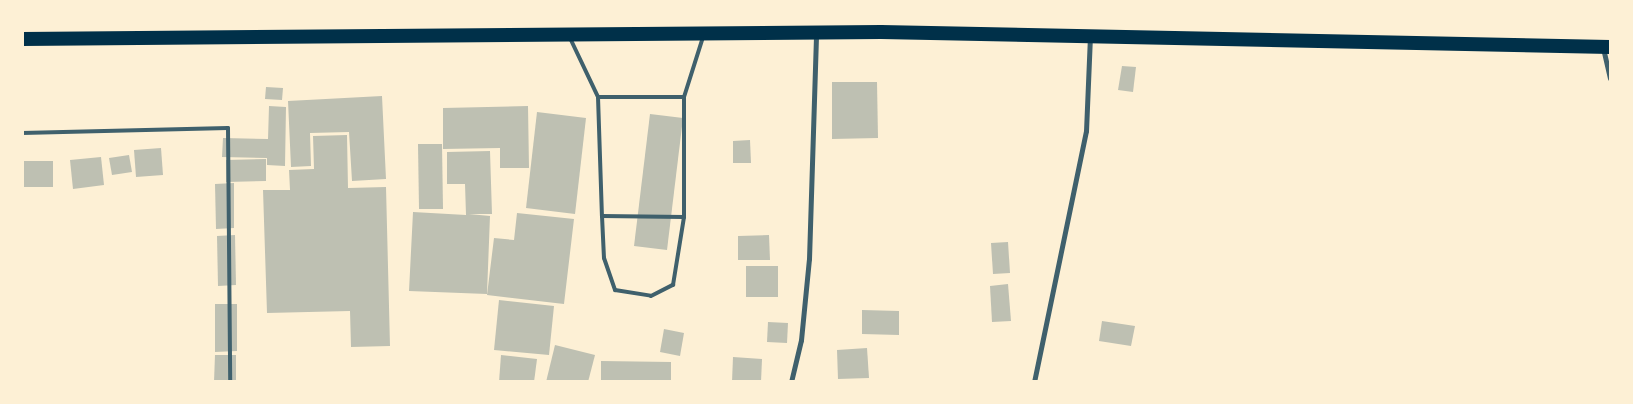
<!DOCTYPE html>
<html>
<head>
<meta charset="utf-8">
<style>
  body { margin:0 }
  #map { position:relative; width:1633px; height:404px; overflow:hidden; background:#fdf0d5; font-family:"Zilla Slab",serif }
  div>[style] { position:absolute }
  [style*='--x'] { left:calc(var(--x)*1px); top:calc(var(--y)*1px); width:calc(var(--w)*1px); rotate:calc(var(--a)*1deg) }
  .building>* { inset:0; background:#bec0b2 }
  .service>* { height:4px; margin:-2px; padding:0 2px; transform-origin:2px; border-radius:2px; background:#3f606c }
  .minor>* { height:5px; margin:-2.5px; padding:0 2.5px; transform-origin:2.5px; border-radius:2.5px; background:#3f606c }
  .trunk>* { height:14px; margin:-7px; padding:0 7px; transform-origin:7px; border-radius:7px; background:#003049 }
  span { translate:-50% -50%; white-space:nowrap; text-align:center; line-height:1.15; -webkit-text-stroke:4px #fdf0d5; paint-order:stroke }
  .frame { position:absolute; inset:0; border:24px solid #fdf0d5; pointer-events:none }
</style>
</head>
<body>
<div id="map">
  <div class="building">
    <i style="clip-path:polygon(1122px 66px,1136px 67px,1133px 92px,1118px 90px)"></i>
    <i style="clip-path:polygon(832px 82px,877px 82px,878px 138px,832px 139px)"></i>
    <i style="clip-path:polygon(266px 87px,283px 88px,282px 100px,265px 99px)"></i>
    <i style="clip-path:polygon(382px 96px,386px 179px,352px 181px,349px 132px,310px 133px,311px 166px,291px 167px,288px 101px)"></i>
    <i style="clip-path:polygon(269px 106px,286px 107px,285px 166px,267px 165px,267px 158px,222px 157px,223px 138px,268px 139px)"></i>
    <i style="clip-path:polygon(528px 106px,529px 168px,500px 168px,500px 148px,443px 149px,443px 108px)"></i>
    <i style="clip-path:polygon(537px 112px,586px 118px,575px 214px,526px 208px)"></i>
    <i style="clip-path:polygon(650px 114px,683px 118px,667px 250px,634px 246px)"></i>
    <i style="clip-path:polygon(347px 135px,348px 188px,386px 187px,390px 346px,351px 347px,350px 311px,267px 313px,263px 190px,290px 190px,289px 170px,314px 169px,313px 136px)"></i>
    <i style="clip-path:polygon(750px 140px,751px 163px,733px 163px,733px 141px)"></i>
    <i style="clip-path:polygon(418px 144px,442px 144px,443px 209px,419px 209px)"></i>
    <i style="clip-path:polygon(161px 148px,163px 175px,136px 177px,134px 150px)"></i>
    <i style="clip-path:polygon(490px 151px,492px 214px,469px 214px,490px 216px,487px 294px,409px 291px,413px 212px,466px 215px,465px 184px,447px 184px,447px 152px)"></i>
    <i style="clip-path:polygon(129px 155px,132px 172px,112px 175px,109px 158px)"></i>
    <i style="clip-path:polygon(101px 157px,104px 185px,73px 189px,70px 160px)"></i>
    <i style="clip-path:polygon(266px 159px,266px 181px,226px 182px,226px 160px)"></i>
    <i style="clip-path:polygon(22px 161px,53px 161px,53px 187px,22px 187px)"></i>
    <i style="clip-path:polygon(234px 183px,234px 228px,216px 229px,215px 184px)"></i>
    <i style="clip-path:polygon(517px 213px,574px 219px,564px 304px,487px 295px,494px 238px,514px 240px)"></i>
    <i style="clip-path:polygon(235px 235px,236px 285px,218px 286px,217px 236px)"></i>
    <i style="clip-path:polygon(769px 235px,770px 260px,738px 260px,738px 236px)"></i>
    <i style="clip-path:polygon(1008px 242px,1010px 273px,993px 274px,991px 243px)"></i>
    <i style="clip-path:polygon(746px 266px,778px 266px,778px 297px,746px 297px)"></i>
    <i style="clip-path:polygon(1008px 284px,1011px 321px,992px 322px,990px 286px)"></i>
    <i style="clip-path:polygon(499px 300px,554px 306px,549px 355px,494px 350px)"></i>
    <i style="clip-path:polygon(215px 304px,237px 304px,237px 351px,215px 352px)"></i>
    <i style="clip-path:polygon(862px 310px,899px 311px,899px 335px,862px 334px)"></i>
    <i style="clip-path:polygon(1102px 321px,1135px 326px,1131px 346px,1099px 341px)"></i>
    <i style="clip-path:polygon(768px 322px,788px 323px,787px 343px,767px 342px)"></i>
    <i style="clip-path:polygon(664px 329px,684px 333px,680px 356px,660px 352px)"></i>
    <i style="clip-path:polygon(555px 345px,595px 355px,588px 382px,546px 382px)"></i>
    <i style="clip-path:polygon(867px 348px,869px 378px,838px 379px,837px 350px)"></i>
    <i style="clip-path:polygon(215px 355px,236px 355px,236px 382px,214px 382px)"></i>
    <i style="clip-path:polygon(501px 355px,537px 359px,534px 382px,499px 382px)"></i>
    <i style="clip-path:polygon(733px 357px,762px 359px,761px 382px,732px 382px)"></i>
    <i style="clip-path:polygon(601px 361px,671px 362px,671px 382px,601px 382px)"></i>
  </div>
  <div class="service">
    <i style="--x:570;--y:38;--w:65;--a:64.6"></i>
    <i style="--x:598;--y:97;--w:119;--a:88.1"></i>
    <i style="--x:602;--y:216;--w:82;--a:0.7"></i>
    <i style="--x:684;--y:217;--w:120;--a:-90"></i>
    <i style="--x:684;--y:97;--w:63;--a:-72.4"></i>
    <i style="--x:598;--y:97;--w:86;--a:0"></i>
    <i style="--x:22;--y:133;--w:206;--a:-1.4"></i>
    <i style="--x:228;--y:128;--w:254;--a:89.5"></i>
    <i style="--x:602;--y:216;--w:42;--a:87.3"></i>
    <i style="--x:604;--y:258;--w:34;--a:71"></i>
    <i style="--x:615;--y:290;--w:36;--a:9"></i>
    <i style="--x:651;--y:296;--w:25;--a:-27"></i>
    <i style="--x:673;--y:285;--w:69;--a:-80.8"></i>
  </div>
  <div class="minor">
    <i style="--x:1603;--y:48;--w:31;--a:77"></i>
    <i style="--x:791;--y:382;--w:43;--a:-76.6"></i>
    <i style="--x:801;--y:340;--w:81;--a:-84.4"></i>
    <i style="--x:809;--y:259;--w:226;--a:-88.2"></i>
    <i style="--x:1034;--y:382;--w:256;--a:-78.3"></i>
    <i style="--x:1086;--y:131;--w:94;--a:-87.6"></i>
  </div>
  <div class="trunk">
    <i style="--x:22;--y:39;--w:859;--a:-0.47"></i>
    <i style="--x:881;--y:32;--w:729;--a:1.18"></i>
  </div>
  <div class="frame"></div>
</div>
</body>
</html>
